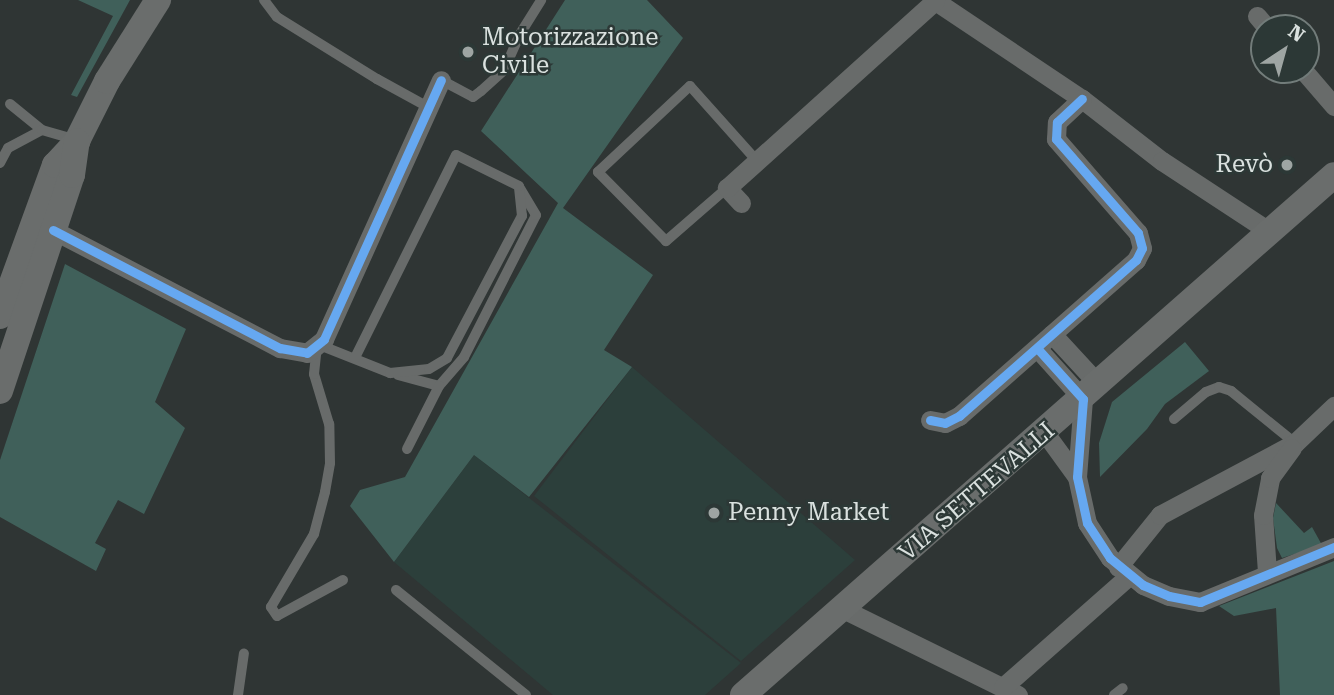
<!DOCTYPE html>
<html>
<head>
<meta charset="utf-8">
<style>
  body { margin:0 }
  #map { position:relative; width:1334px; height:695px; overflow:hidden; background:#2f3534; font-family:"Roboto Serif",serif }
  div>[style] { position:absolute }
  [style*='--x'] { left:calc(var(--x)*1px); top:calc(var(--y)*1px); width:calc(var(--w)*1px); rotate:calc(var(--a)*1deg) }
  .built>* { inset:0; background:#2c3f3b }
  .green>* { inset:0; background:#40605a }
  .lane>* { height:10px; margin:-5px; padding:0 5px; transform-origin:5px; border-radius:5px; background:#686b6a }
  .street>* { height:19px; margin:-9.5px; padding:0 9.5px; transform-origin:9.5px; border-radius:9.5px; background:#686b6a }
  .secondary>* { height:26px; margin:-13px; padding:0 13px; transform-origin:13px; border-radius:13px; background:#6a6d6c }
  .cycleway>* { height:9px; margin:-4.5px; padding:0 4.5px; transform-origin:4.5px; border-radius:4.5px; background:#66a8f1 }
  .dots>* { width:19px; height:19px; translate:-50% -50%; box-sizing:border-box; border:4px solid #2c3836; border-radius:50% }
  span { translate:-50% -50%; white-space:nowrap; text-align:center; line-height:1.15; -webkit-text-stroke:5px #2c3836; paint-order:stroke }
  .poi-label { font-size:24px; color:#dae1df }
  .left { translate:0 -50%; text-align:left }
  .right { translate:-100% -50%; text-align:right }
  .street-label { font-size:24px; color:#dae1df }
  .north { position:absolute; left:1250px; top:14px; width:70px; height:70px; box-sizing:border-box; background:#2c3836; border:2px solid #727c7a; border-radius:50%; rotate:36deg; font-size:19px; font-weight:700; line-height:28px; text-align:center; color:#dae1df }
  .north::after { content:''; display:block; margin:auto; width:24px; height:32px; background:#9ea5a3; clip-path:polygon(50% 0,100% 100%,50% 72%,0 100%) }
</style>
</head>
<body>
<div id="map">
  <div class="built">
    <i style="clip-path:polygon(632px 367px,855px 560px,741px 661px,534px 496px)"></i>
    <i style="clip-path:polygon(474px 455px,741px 663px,705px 695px,553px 695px,394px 562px)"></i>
  </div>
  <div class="green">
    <i style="clip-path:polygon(78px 0,130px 0,77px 97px,71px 95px,113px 16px)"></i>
    <i style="clip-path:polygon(565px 0,647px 0,683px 38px,563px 208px,653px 275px,604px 350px,632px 367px,529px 497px,474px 455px,394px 562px,350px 506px,360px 490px,405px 477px,558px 203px,481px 131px)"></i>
    <i style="clip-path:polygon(65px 264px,186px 329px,155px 402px,185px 428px,144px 514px,118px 500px,95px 543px,106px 549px,96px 571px,0 517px,0 460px)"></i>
    <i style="clip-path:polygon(1185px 342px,1209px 371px,1165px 404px,1147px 429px,1100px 477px,1099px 443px,1112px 402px)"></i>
    <i style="clip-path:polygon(1276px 503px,1304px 533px,1312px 527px,1322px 545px,1282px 558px,1277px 548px,1273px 518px)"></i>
    <i style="clip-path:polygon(1334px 561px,1334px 695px,1280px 695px,1276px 608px,1234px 616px,1219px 606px)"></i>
  </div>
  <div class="lane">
    <i style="--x:264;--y:0;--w:21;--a:53"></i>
    <i style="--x:277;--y:17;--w:118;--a:31.8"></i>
    <i style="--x:377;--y:79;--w:60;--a:28.7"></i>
    <i style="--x:441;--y:80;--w:36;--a:28"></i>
    <i style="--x:473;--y:97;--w:10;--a:-37"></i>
    <i style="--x:481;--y:91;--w:31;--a:-42"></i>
    <i style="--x:504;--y:70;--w:39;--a:-66"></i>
    <i style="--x:520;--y:34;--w:40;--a:-58"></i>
    <i style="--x:10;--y:104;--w:41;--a:39.1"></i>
    <i style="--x:0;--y:163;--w:17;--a:-62"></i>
    <i style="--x:8;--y:148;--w:38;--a:-28"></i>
    <i style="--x:42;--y:130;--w:32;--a:16"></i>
    <i style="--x:727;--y:188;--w:81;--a:139"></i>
    <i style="--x:666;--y:241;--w:97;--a:-134.6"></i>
    <i style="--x:598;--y:172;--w:126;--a:-43.1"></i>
    <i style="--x:690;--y:86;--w:101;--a:48.2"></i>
    <i style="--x:398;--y:375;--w:42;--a:15"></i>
    <i style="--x:439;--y:386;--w:38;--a:-49"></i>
    <i style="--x:464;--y:357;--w:159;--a:-63.1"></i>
    <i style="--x:536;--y:215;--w:31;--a:-121"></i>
    <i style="--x:1174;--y:419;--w:42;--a:-40.2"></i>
    <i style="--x:1206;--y:392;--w:14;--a:-21"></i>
    <i style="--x:1219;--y:387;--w:13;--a:18"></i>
    <i style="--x:1231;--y:391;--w:82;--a:39.1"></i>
    <i style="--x:407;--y:449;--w:71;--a:-63.1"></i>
    <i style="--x:343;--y:580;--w:75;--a:151.4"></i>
    <i style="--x:277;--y:616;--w:11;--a:-124"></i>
    <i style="--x:271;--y:607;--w:85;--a:-59.5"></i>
    <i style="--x:314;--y:534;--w:43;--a:-75.3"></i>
    <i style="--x:325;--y:492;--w:29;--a:-80"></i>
    <i style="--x:330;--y:463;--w:39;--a:-91"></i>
    <i style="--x:329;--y:424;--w:52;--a:-106.7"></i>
    <i style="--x:314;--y:374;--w:30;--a:-84"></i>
    <i style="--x:317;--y:344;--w:79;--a:21.7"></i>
    <i style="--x:390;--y:373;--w:39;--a:-6"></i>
    <i style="--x:429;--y:369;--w:21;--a:-31"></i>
    <i style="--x:447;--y:358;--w:161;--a:-62.2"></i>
    <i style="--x:522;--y:216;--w:30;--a:-96"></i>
    <i style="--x:519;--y:186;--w:70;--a:-153.8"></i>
    <i style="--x:456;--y:155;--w:227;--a:116.5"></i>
    <i style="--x:396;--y:590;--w:167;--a:38.9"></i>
    <i style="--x:238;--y:695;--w:42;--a:-81.9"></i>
    <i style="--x:1114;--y:695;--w:11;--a:-38"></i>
  </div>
  <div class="street">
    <i style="--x:934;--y:0;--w:178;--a:33.8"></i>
    <i style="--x:1082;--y:99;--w:101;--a:37.8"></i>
    <i style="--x:1162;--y:161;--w:129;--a:33.3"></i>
    <i style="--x:1257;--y:16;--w:16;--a:50"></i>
    <i style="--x:1303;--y:70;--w:48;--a:49.3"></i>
    <i style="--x:741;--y:203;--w:21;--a:-133"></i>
    <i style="--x:727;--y:188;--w:280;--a:-42"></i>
    <i style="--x:53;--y:230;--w:256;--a:27.5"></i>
    <i style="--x:280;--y:348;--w:27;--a:10"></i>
    <i style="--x:307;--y:353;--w:22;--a:-39"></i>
    <i style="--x:324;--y:339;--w:284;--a:-65.7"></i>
    <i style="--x:1052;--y:334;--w:69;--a:47.3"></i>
    <i style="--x:1037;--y:348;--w:69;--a:48"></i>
    <i style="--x:1083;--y:399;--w:78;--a:94.4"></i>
    <i style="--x:1077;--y:477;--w:47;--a:77.7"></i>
    <i style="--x:1087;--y:523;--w:42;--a:56.7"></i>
    <i style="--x:1110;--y:558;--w:43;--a:39.3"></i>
    <i style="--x:1143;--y:585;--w:28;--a:23"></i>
    <i style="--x:1169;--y:596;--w:32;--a:11"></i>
    <i style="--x:1200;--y:602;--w:145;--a:-22.3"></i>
    <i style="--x:930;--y:420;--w:15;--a:11"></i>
    <i style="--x:945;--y:423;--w:16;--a:-27"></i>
    <i style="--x:959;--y:416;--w:236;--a:-41.4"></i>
    <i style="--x:1136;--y:260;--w:13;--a:-63"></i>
    <i style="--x:1142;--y:248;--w:16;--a:-105"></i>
    <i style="--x:1138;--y:233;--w:125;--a:-131.1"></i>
    <i style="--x:1056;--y:139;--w:17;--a:-87"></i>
    <i style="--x:1057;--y:122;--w:34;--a:-43"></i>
    <i style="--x:1045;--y:433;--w:54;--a:54"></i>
    <i style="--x:1118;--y:567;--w:67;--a:-51.1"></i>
    <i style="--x:1160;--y:515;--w:153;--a:-28.1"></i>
    <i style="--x:1295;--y:443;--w:54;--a:-43.5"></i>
    <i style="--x:1267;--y:572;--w:57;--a:-94"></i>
    <i style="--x:1263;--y:515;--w:38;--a:-79"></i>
    <i style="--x:1270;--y:478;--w:37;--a:-54"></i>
    <i style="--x:843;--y:609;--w:195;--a:26.2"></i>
    <i style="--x:1003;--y:687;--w:169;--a:-41.4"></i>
  </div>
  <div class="secondary">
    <i style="--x:0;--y:316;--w:161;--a:-70"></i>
    <i style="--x:55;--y:165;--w:33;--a:-47"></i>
    <i style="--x:77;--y:141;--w:67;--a:-63.4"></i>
    <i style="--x:107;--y:81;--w:96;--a:-57.8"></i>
    <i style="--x:0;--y:391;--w:228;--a:-71.6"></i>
    <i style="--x:72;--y:175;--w:34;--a:-82"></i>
    <i style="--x:743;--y:695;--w:787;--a:-41.34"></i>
  </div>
  <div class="cycleway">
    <i style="--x:53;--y:230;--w:256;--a:27.5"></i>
    <i style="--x:280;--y:348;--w:27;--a:10"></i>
    <i style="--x:307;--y:353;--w:22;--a:-39"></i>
    <i style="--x:324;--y:339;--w:284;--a:-65.7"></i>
    <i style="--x:1037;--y:348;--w:69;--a:48"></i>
    <i style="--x:1083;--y:399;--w:78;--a:94.4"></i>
    <i style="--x:1077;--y:477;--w:47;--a:77.7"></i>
    <i style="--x:1087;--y:523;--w:42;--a:56.7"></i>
    <i style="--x:1110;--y:558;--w:43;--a:39.3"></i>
    <i style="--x:1143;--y:585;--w:28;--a:23"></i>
    <i style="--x:1169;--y:596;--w:32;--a:11"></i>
    <i style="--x:1200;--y:602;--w:145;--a:-22.3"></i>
    <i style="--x:930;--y:420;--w:15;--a:11"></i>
    <i style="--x:945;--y:423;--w:16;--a:-27"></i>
    <i style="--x:959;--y:416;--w:236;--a:-41.4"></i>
    <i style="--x:1136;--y:260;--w:13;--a:-63"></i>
    <i style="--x:1142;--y:248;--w:16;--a:-105"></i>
    <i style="--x:1138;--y:233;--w:125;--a:-131.1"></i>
    <i style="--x:1056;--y:139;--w:17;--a:-87"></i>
    <i style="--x:1057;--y:122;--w:34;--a:-43"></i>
  </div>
  <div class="dots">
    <i style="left:468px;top:52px;background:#9ea5a3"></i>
    <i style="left:1287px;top:165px;background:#9ea5a3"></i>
    <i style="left:714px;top:513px;background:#9ea5a3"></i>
  </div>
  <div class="poi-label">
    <span class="left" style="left:482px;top:52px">Motorizzazione<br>Civile</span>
    <span class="right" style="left:1273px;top:165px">Revò</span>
    <span class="left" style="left:728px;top:513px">Penny Market</span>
  </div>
  <div class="street-label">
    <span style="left:977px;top:492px;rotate:-41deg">VIA SETTEVALLI</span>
  </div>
  <div class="north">N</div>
</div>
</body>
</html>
